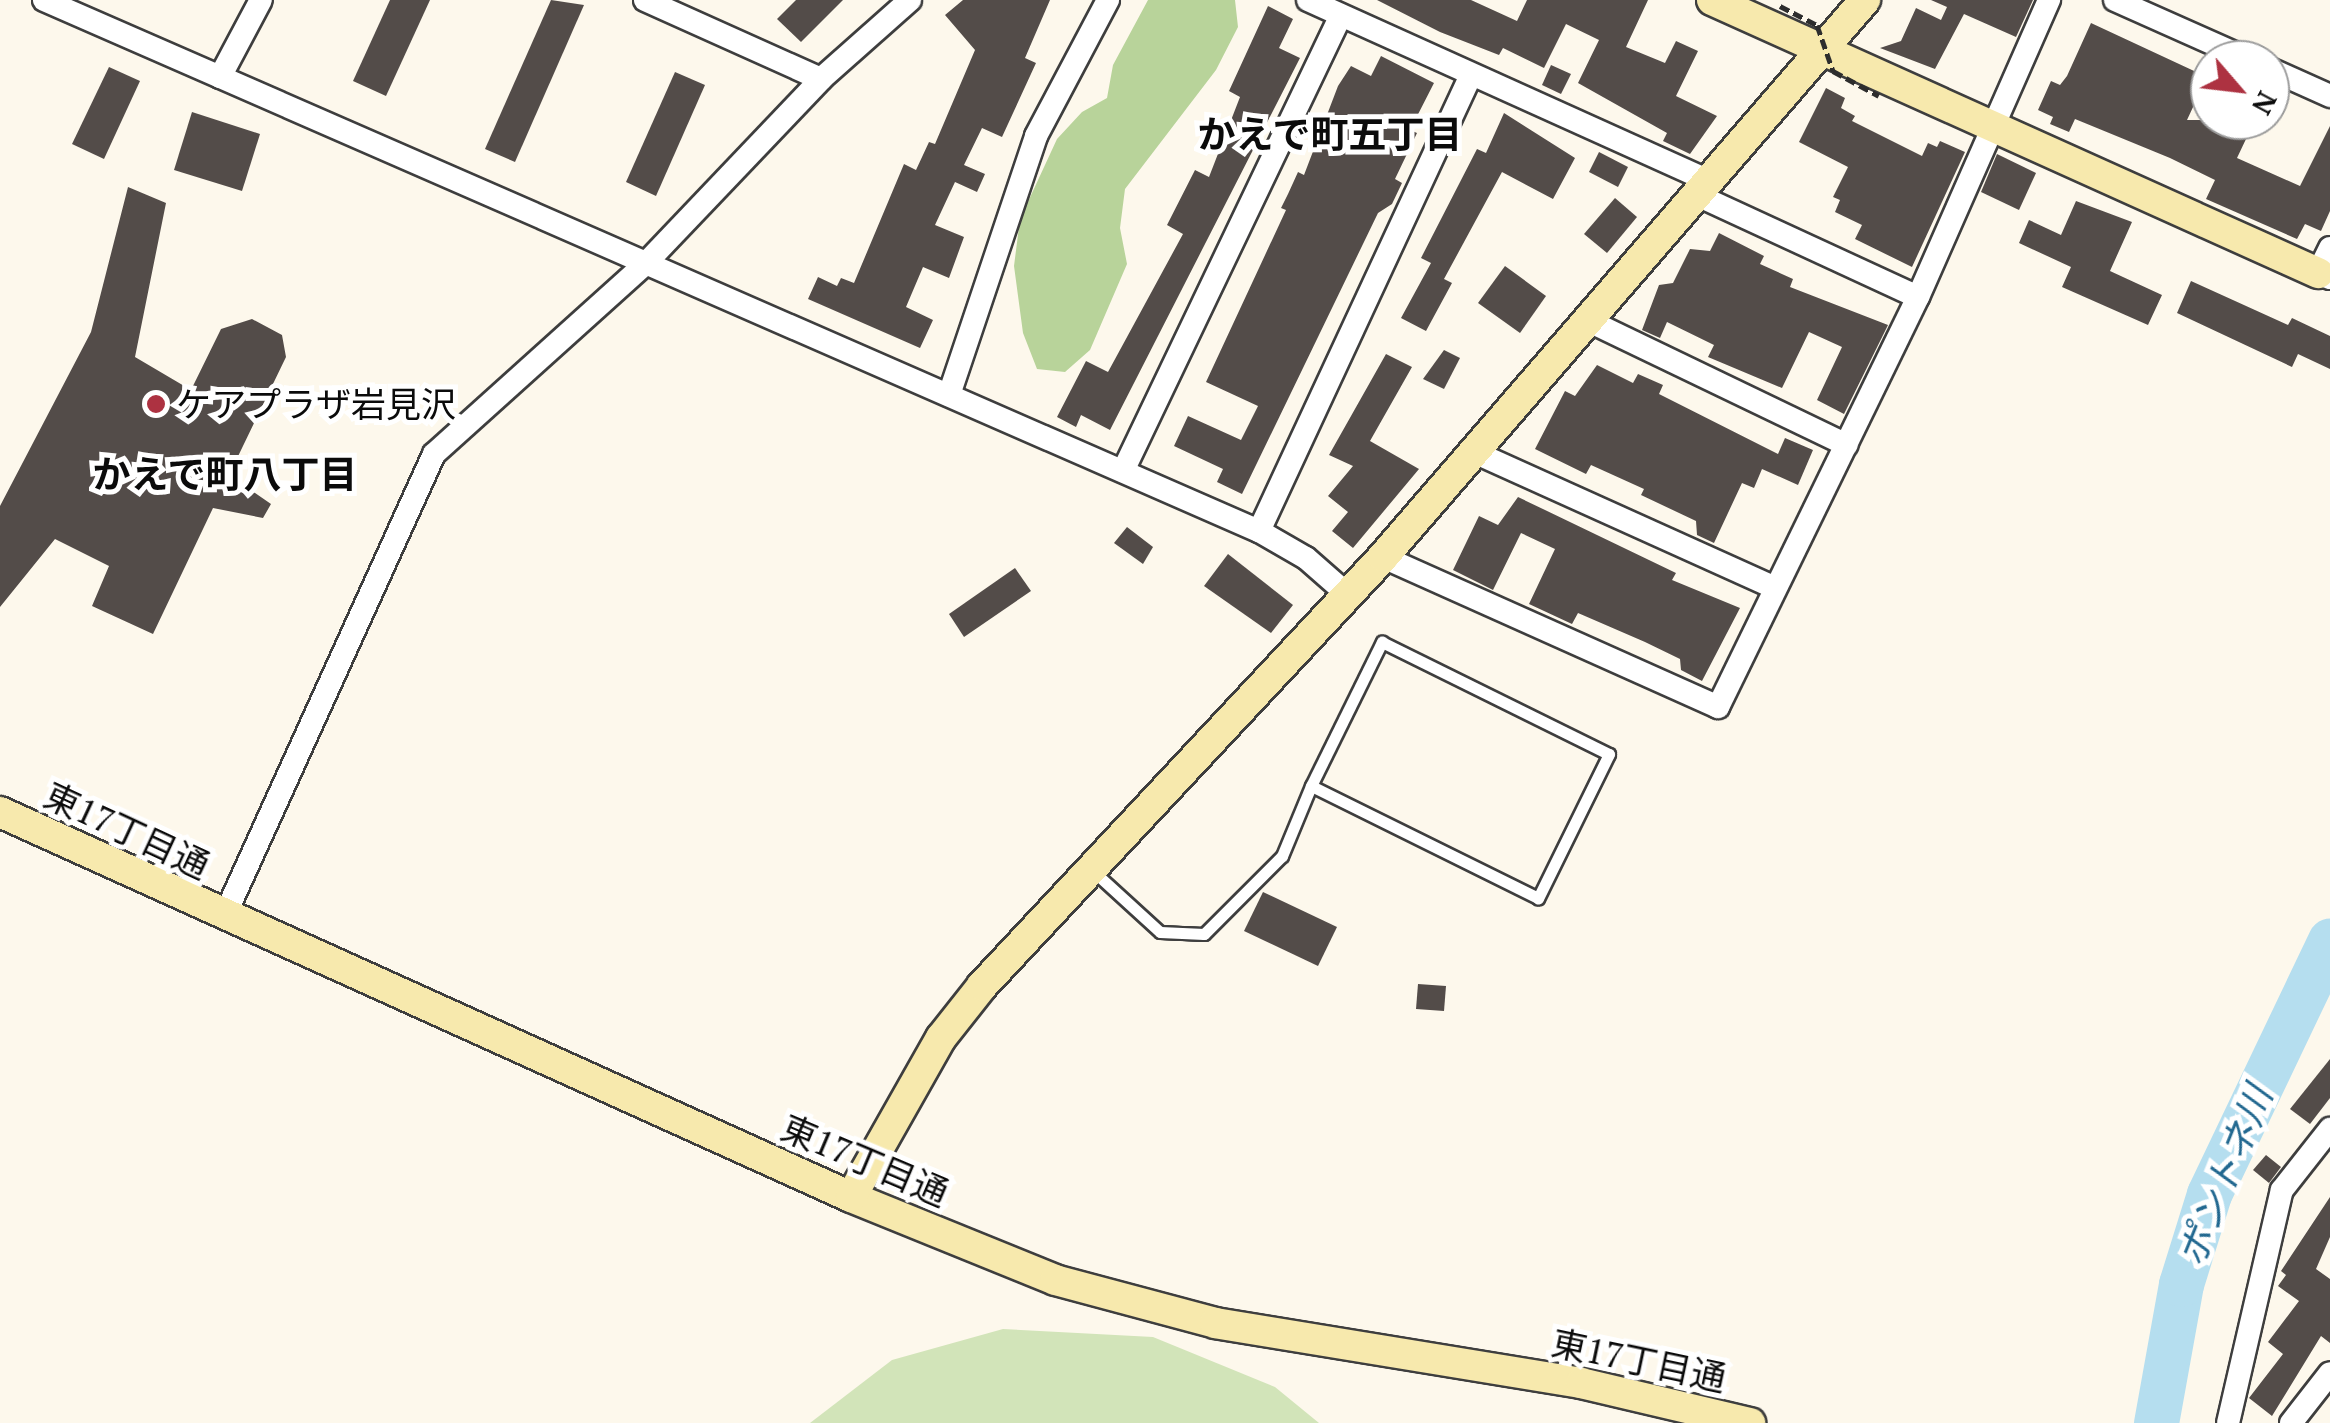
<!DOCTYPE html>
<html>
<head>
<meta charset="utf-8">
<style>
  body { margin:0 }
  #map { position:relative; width:2330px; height:1423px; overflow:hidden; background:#fdf8ec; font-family:"PT Serif","Noto Sans JP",serif }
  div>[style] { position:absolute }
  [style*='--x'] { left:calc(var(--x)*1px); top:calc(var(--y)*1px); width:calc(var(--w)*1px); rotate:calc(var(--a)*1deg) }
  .green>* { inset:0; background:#d2e4b9 }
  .forest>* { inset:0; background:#b8d39a }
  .river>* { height:45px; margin:-22.5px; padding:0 22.5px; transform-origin:22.5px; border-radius:22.5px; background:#b5deef }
  .building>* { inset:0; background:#534c49 }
  .roads { filter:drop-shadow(2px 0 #3e3e3e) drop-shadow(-2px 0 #3e3e3e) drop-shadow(0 2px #3e3e3e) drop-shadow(0 -2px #3e3e3e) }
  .lane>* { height:11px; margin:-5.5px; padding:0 5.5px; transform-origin:5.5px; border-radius:5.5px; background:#fff }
  .street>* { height:22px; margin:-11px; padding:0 11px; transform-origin:11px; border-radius:11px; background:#fff }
  .secondary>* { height:30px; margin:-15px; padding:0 15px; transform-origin:15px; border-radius:15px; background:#f7e9ad }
  .path-bridge>* { height:5px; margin-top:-2.5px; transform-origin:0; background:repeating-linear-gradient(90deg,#2d2d2d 0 10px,transparent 0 15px) }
  .dots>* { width:28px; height:28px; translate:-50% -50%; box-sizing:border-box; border:5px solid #fff; border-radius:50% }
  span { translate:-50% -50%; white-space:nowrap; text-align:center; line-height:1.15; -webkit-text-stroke:10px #fff; paint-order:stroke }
  .poi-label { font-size:35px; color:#0b0b0b }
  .left { translate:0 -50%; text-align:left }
  .street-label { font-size:35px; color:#0b0b0b }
  .neighbourhood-label { font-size:38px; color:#0b0b0b; font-weight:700 }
  .water-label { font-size:38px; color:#226890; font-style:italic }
  .north { position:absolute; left:2190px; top:40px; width:100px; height:100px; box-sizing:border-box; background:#fff; border:2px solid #9d9d9d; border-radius:50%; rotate:118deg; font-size:28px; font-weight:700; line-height:40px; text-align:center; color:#0b0b0b }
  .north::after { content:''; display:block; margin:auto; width:35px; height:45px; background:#ad3241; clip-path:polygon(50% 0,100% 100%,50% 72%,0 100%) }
</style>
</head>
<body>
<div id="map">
  <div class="green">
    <i style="clip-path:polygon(1003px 1329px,1153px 1337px,1275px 1387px,1319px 1423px,810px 1423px,892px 1360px)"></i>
  </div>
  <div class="forest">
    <i style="clip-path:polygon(1148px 0,1235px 0,1238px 27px,1216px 70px,1125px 189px,1120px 228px,1127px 264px,1090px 350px,1065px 372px,1037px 369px,1023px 333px,1014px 266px,1020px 219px,1057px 139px,1082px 112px,1107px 98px,1113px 65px)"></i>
  </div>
  <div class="river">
    <i style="--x:2156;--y:1423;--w:141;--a:-79.8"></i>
    <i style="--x:2181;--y:1284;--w:94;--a:-72.7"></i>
    <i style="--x:2209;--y:1194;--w:281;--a:-64.5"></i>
  </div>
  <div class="building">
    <i style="clip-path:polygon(390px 0,430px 0,386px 96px,353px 81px)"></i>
    <i style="clip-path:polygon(551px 0,584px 5px,515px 162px,485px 149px)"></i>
    <i style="clip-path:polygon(796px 0,843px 0,801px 42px,777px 19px)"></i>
    <i style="clip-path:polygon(963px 0,1050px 0,1025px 58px,1036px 63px,1002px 137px,982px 128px,964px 165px,985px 174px,977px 192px,955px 182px,935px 225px,964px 237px,949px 278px,923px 267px,906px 307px,933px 320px,920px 348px,808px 299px,818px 277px,837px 286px,841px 278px,854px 283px,904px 164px,916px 170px,929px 142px,935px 144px,975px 50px,945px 15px)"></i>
    <i style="clip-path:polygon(1377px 0,1471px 0,1517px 21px,1527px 0,1648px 0,1626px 47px,1665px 63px,1676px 41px,1698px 51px,1676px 96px,1717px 116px,1690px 154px,1663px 141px,1667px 133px,1578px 83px,1599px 40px,1566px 24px,1544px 68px,1503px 48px,1499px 55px,1440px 32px)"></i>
    <i style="clip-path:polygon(1931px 0,2033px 0,2016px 37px,1964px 14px,1935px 69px,1880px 48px,1901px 41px,1916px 8px,1941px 20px,1947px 7px)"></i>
    <i style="clip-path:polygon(1268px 6px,1293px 19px,1279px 48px,1300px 58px,1110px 430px,1081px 415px,1076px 427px,1057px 417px,1086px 361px,1108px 372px,1183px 234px,1167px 225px,1195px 170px,1209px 177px,1240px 97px,1229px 91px)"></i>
    <i style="clip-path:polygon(2091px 23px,2207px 77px,2187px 120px,2255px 120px,2237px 158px,2300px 186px,2330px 126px,2330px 211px,2321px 231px,2305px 224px,2297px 239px,2206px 199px,2215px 180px,2170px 158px,2075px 119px,2069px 132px,2050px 124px,2053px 117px,2038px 110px,2051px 81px,2060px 85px,2067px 76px)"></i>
    <i style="clip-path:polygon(1381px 56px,1434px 83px,1410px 130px,1417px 133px,1395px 179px,1402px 183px,1392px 204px,1378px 213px,1242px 494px,1217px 482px,1223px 469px,1174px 446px,1188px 416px,1241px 440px,1258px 406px,1206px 382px,1286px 210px,1281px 208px,1288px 194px,1298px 172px,1304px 175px,1338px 86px,1351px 66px,1371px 76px)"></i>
    <i style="clip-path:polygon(1551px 65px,1571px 74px,1561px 94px,1542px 85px)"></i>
    <i style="clip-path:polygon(109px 67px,140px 81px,104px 159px,72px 144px)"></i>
    <i style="clip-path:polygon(675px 72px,705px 85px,656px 196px,626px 182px)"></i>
    <i style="clip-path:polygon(1826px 88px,1845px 98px,1841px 108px,1855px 116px,1852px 121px,1922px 156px,1928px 143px,1937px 147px,1940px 141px,1965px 152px,1912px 267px,1855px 239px,1862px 225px,1835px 212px,1840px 200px,1833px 197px,1848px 167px,1799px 142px)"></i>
    <i style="clip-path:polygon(192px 112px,260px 134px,242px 191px,174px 170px)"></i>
    <i style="clip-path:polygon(1504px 113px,1575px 158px,1553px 199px,1502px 172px,1444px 279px,1452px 283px,1426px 331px,1401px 318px,1431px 263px,1421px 258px,1477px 149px,1486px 153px)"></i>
    <i style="clip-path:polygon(1599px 152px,1628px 167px,1618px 187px,1589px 172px)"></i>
    <i style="clip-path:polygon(1997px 154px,2036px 173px,2019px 210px,1981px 192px)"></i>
    <i style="clip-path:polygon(128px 187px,166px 203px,135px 357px,191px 390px,221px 329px,252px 319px,282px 335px,286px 357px,229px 475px,271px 504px,263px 518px,213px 508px,153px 634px,92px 606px,109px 566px,55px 539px,0 607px,0 506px,91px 332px)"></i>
    <i style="clip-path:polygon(1615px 198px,1637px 217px,1607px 253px,1584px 234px)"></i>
    <i style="clip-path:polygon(2076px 201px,2132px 222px,2110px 271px,2162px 295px,2148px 325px,2062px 287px,2071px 267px,2019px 243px,2029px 220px,2061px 235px)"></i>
    <i style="clip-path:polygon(1719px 233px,1764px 256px,1760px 264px,1793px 279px,1790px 287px,1888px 325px,1844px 414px,1817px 400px,1842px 347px,1809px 332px,1782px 388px,1708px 357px,1714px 345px,1667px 322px,1660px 338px,1642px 330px,1659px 285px,1673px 283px,1690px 249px,1710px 251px)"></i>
    <i style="clip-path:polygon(1505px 266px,1546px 296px,1520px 333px,1478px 303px)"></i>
    <i style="clip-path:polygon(2191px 281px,2288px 325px,2292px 318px,2330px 336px,2330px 369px,2298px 354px,2292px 367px,2177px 313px)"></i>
    <i style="clip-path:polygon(1444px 350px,1460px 358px,1444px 389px,1423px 379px)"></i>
    <i style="clip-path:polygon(1386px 354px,1412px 367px,1370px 441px,1419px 469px,1353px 548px,1332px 531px,1348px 512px,1328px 496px,1353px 466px,1329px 455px)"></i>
    <i style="clip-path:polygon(1597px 365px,1633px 383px,1638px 374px,1663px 385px,1659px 394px,1778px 454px,1785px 438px,1813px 450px,1798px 485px,1762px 469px,1754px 488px,1742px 483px,1714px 543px,1697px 535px,1696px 521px,1641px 495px,1644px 489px,1591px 465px,1586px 474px,1535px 449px,1565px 391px,1575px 396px)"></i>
    <i style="clip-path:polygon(1518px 497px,1676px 573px,1672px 580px,1740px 608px,1702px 681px,1681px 670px,1680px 659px,1645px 642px,1578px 613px,1572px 624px,1529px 604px,1555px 549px,1521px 533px,1493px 590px,1453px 570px,1479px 516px,1498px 525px)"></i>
    <i style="clip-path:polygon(1127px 527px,1153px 547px,1143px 564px,1114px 543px)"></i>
    <i style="clip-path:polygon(1228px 554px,1293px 605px,1271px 633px,1204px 586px)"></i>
    <i style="clip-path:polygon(1015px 568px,1031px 591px,964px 637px,949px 614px)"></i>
    <i style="clip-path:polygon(1263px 892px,1337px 927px,1318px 966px,1244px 931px)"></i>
    <i style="clip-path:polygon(1418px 984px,1446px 986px,1444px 1011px,1416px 1009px)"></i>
    <i style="clip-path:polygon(2330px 1059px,2330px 1098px,2310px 1124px,2290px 1109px)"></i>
    <i style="clip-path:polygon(2266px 1155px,2281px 1167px,2269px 1183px,2253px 1170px)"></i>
    <i style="clip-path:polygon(2330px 1197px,2330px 1237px,2316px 1269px,2330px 1279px,2330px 1343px,2321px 1336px,2272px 1416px,2249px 1398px,2283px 1354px,2268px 1342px,2299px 1301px,2278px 1286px,2286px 1275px,2281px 1271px)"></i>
  </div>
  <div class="roads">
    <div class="lane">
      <i style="--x:1382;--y:642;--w:253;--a:26.3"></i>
      <i style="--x:1609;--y:754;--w:161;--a:116.2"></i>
      <i style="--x:1538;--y:898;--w:253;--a:-153.7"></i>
      <i style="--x:1311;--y:786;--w:161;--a:-63.8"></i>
      <i style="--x:1092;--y:870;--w:92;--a:42.4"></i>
      <i style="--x:1160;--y:932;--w:44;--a:2.6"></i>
      <i style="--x:1204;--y:934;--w:110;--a:-45"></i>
      <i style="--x:1282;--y:856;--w:76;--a:-67.5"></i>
    </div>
    <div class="street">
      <i style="--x:44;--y:0;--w:1326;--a:23.61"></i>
      <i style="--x:1259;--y:531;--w:54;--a:29.9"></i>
      <i style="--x:1306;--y:558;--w:55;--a:41.3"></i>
      <i style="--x:645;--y:0;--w:193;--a:24.2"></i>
      <i style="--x:1308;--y:0;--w:440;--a:24.3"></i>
      <i style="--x:2115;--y:0;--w:148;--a:24"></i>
      <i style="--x:2270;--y:69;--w:66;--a:24.2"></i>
      <i style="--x:220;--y:77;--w:87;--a:-62"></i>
      <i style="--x:1697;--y:195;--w:243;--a:24.8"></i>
      <i style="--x:2330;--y:248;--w:28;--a:116"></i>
      <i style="--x:2318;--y:273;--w:13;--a:23"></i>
      <i style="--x:1587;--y:320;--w:288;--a:25.7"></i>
      <i style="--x:949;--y:395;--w:273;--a:-71.4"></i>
      <i style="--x:1036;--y:136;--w:154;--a:-62.1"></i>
      <i style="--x:1474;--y:452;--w:330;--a:24.3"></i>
      <i style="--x:1123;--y:471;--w:505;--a:-64.45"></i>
      <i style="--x:1259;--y:531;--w:503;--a:-65.07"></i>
      <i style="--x:1383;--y:557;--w:367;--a:24.1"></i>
      <i style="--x:1718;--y:707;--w:456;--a:-64"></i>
      <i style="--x:1918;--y:297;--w:325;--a:-66.2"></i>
      <i style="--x:224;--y:917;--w:508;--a:-65.6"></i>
      <i style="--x:434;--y:454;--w:287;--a:-42"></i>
      <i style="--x:647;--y:262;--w:253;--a:-46.4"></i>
      <i style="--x:821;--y:79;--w:119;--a:-41.6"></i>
      <i style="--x:2228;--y:1423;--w:239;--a:-77"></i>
      <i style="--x:2282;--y:1190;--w:78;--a:-51.8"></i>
      <i style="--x:2291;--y:1423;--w:63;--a:-52"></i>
    </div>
    <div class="secondary">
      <i style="--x:1712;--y:0;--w:665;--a:24.25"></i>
      <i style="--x:0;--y:812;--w:934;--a:24.34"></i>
      <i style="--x:851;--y:1197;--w:220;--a:22.1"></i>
      <i style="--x:1055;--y:1280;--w:166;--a:15"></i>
      <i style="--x:1215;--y:1323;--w:371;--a:9.3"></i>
      <i style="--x:1581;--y:1383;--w:174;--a:13.3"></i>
      <i style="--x:851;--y:1197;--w:183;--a:-60.5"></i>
      <i style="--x:941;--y:1038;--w:66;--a:-51.7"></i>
      <i style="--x:982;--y:986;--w:587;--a:-46.93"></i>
      <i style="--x:1383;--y:557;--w:737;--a:-49.13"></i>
    </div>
  </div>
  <div class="path-bridge">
    <i style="--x:1780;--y:6;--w:42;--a:27.2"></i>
    <i style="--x:1817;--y:25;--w:49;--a:70.8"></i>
    <i style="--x:1833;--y:71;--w:52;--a:28.5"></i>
  </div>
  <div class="dots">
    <i style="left:156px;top:404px;background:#ad3241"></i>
  </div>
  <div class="poi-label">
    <span class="left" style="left:176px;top:404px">ケアプラザ岩見沢</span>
  </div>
  <div class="street-label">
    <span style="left:127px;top:830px;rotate:25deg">東17丁目通</span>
    <span style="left:865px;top:1160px;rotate:23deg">東17丁目通</span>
    <span style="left:1639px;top:1360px;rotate:12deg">東17丁目通</span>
  </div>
  <div class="neighbourhood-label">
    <span style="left:1330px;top:135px">かえで町五丁目</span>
    <span style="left:225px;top:475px">かえで町八丁目</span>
  </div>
  <div class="water-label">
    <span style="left:2225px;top:1176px;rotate:-68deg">ポントネ川</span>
  </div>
  <div class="north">N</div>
</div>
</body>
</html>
